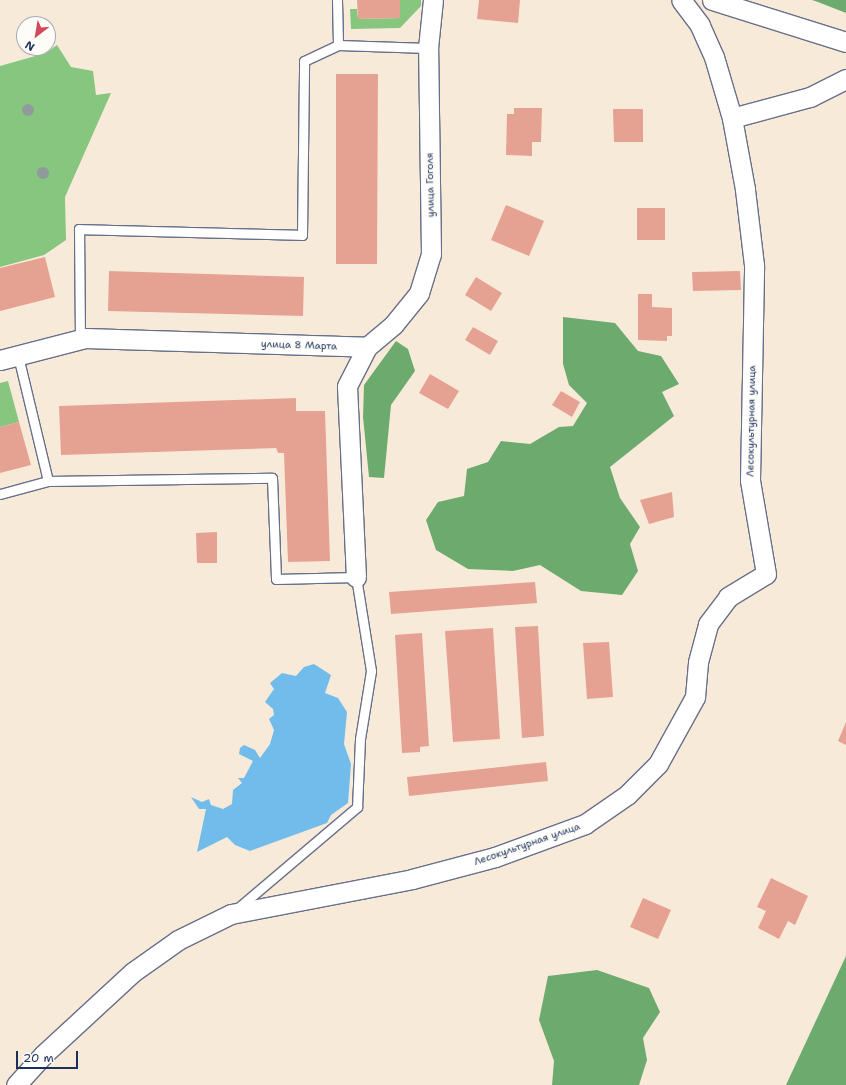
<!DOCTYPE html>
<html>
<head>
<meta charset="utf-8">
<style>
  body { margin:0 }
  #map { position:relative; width:846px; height:1085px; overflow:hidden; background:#f8ead9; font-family:"Shantell Sans",sans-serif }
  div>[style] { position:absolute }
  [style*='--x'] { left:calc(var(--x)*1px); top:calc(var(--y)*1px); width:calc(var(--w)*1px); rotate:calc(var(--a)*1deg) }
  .green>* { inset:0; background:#86c67e }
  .forest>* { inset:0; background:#6cab6d }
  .water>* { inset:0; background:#71bcea }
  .building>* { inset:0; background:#e5a293 }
  .roads { filter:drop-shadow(1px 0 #687089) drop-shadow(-1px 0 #687089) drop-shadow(0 1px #687089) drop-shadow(0 -1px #687089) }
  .service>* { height:9px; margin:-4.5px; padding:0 4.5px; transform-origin:4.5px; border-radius:4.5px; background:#fff }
  .minor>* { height:19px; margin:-9.5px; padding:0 9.5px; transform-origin:9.5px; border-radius:9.5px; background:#fff }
  .trees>* { width:12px; height:12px; margin:-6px; border-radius:50%; background:#909c9b }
  span { translate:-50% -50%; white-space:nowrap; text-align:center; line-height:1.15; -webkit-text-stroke:4px #fdfcf7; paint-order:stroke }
  .street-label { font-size:10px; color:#1b2f5e }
  .north { position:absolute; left:16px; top:16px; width:40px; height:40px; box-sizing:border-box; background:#fdfcf7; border:1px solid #a3aaba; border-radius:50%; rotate:211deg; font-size:11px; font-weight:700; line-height:16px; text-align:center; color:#1b2f5e }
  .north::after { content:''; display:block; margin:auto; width:14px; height:18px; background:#d1495b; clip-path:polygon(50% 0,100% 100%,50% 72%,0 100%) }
  .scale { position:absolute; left:16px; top:1051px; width:62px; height:18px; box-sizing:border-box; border:2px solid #1b2f5e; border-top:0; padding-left:5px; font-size:12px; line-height:14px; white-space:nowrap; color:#1b2f5e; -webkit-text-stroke:3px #fdfcf7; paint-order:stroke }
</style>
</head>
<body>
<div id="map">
  <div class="green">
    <i style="clip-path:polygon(400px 0,421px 0,421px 6px,400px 28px,351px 29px,350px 9px,357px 9px,358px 19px,400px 18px)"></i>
    <i style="clip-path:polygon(57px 45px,71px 67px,93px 71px,96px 95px,111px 93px,65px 197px,66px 240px,44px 255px,0 267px,0 66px,46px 53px)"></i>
    <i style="clip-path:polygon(8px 381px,19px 422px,0 427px,0 383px)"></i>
  </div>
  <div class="forest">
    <i style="clip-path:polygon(812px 0,846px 0,846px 13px,818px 2px)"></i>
    <i style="clip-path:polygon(563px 317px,615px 323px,638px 351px,661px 356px,679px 384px,662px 392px,674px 416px,610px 467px,620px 498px,640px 527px,630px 544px,638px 571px,622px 595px,581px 591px,540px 565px,513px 571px,468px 569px,436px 550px,426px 520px,438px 502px,464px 496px,467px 469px,488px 462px,501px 441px,530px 444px,559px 427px,573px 426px,587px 403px,569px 385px,563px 364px)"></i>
    <i style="clip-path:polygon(396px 341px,408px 349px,415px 371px,391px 405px,384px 478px,369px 477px,363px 417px,364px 385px)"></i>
    <i style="clip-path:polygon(846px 956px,846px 1085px,786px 1085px)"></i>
    <i style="clip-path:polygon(597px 970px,649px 988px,660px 1012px,643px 1038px,647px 1060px,639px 1085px,552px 1085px,554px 1061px,539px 1020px,548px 976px)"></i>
  </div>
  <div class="water">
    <i style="clip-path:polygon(314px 664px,331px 675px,325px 693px,338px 698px,347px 712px,344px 744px,351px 764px,348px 803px,331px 815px,327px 823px,250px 851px,235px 845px,227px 837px,197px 852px,206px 809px,199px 809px,191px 797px,202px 802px,209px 799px,211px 805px,223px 809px,232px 804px,233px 790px,242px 783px,238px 778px,244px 778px,253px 761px,239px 754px,240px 748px,244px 745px,255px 750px,260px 758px,270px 744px,274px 730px,269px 719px,274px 715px,273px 709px,265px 702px,274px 689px,270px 683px,282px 673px,296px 676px,304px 667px)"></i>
  </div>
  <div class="building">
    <i style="clip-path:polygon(357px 0,400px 0,400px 18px,358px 19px)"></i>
    <i style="clip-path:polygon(479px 0,520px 0,518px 23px,477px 19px)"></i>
    <i style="clip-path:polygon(336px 74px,378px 74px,377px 264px,336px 264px)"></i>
    <i style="clip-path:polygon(514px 108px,542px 108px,541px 142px,532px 142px,532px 156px,506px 155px,507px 114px,514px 114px)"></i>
    <i style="clip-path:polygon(613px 109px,643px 109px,643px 142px,614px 142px)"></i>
    <i style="clip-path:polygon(506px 205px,544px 221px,529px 256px,491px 240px)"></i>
    <i style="clip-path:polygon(637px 208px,665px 208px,665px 240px,637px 240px)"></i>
    <i style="clip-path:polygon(45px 257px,55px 297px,0 311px,0 268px)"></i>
    <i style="clip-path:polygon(109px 271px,304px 277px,303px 316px,108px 311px)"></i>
    <i style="clip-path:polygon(740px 271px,741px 290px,693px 291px,692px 272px)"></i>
    <i style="clip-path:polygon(476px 277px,502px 293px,491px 311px,465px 295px)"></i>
    <i style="clip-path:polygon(638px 294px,652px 294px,652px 307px,672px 308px,672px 336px,667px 336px,667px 341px,638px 340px)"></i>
    <i style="clip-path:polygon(473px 327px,498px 341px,490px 355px,465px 340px)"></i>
    <i style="clip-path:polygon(430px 374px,459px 391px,448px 409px,419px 393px)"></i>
    <i style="clip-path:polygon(561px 391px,580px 402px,572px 417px,552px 405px)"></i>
    <i style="clip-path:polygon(296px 398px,296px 411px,325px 411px,330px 561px,288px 562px,284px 453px,278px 453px,276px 448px,61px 455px,59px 406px)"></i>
    <i style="clip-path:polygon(19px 422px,31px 465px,0 473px,0 427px)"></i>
    <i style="clip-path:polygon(672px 492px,674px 517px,649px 524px,640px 500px)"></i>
    <i style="clip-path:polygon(217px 532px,217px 563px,197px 563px,196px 533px)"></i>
    <i style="clip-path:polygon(535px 582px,537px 603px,391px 614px,389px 592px)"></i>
    <i style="clip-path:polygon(538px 626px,544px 736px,522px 738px,515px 627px)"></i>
    <i style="clip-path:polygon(493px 628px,500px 739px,453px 742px,445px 631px)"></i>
    <i style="clip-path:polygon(422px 633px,429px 746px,420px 747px,420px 752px,402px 753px,395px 635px)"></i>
    <i style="clip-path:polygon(609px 642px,613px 697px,587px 699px,583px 643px)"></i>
    <i style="clip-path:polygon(846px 722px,846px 745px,838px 741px)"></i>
    <i style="clip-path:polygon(546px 762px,548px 781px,409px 796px,407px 777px)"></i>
    <i style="clip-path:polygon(771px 878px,808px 896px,795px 925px,788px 921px,779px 939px,758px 928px,766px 911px,757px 907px)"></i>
    <i style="clip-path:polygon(643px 898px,671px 910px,658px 939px,630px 927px)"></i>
  </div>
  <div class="roads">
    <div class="service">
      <i style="--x:337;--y:0;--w:45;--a:88.7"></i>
      <i style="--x:338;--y:45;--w:90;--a:1.9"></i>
      <i style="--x:80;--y:339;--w:110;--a:-90.5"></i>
      <i style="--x:79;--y:229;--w:223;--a:1.5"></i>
      <i style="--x:302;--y:235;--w:174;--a:-89.3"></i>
      <i style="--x:304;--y:61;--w:38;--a:-25"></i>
      <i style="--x:48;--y:481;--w:224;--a:-0.8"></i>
      <i style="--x:272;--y:478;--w:101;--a:87.7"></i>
      <i style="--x:276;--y:579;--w:80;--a:-1.4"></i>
      <i style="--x:356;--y:577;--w:95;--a:80.9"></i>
      <i style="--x:371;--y:671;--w:69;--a:99.2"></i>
      <i style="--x:360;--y:739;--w:68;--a:92.5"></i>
      <i style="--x:357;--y:807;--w:156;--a:139.7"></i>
      <i style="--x:0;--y:494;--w:50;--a:-15.2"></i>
      <i style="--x:48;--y:481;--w:129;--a:-103.5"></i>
    </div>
    <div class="minor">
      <i style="--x:712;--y:0;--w:140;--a:17.4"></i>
      <i style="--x:732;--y:118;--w:81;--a:-15.1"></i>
      <i style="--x:810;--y:97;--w:40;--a:-26.6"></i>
      <i style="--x:0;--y:360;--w:88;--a:-14.5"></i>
      <i style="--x:85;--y:338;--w:282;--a:1.8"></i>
      <i style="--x:356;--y:577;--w:191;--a:-92.7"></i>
      <i style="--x:347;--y:386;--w:44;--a:-62.9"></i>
      <i style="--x:367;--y:347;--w:35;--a:-40"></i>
      <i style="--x:394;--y:324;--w:40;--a:-51"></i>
      <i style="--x:419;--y:293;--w:41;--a:-72.9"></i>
      <i style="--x:431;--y:254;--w:206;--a:-90.8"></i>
      <i style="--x:428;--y:48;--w:48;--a:-84.1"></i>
      <i style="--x:16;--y:1085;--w:40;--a:-48"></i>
      <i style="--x:43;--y:1055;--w:122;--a:-42.7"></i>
      <i style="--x:133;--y:972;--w:55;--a:-35.4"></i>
      <i style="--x:178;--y:940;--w:59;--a:-26.1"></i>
      <i style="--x:231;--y:914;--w:184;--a:-10.9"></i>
      <i style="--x:412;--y:879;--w:86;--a:-14.8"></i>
      <i style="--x:495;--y:857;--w:96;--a:-20.1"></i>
      <i style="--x:585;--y:824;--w:51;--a:-34.6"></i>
      <i style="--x:627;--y:795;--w:44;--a:-45"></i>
      <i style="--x:658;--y:764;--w:77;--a:-61.1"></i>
      <i style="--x:695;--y:697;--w:35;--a:-85"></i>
      <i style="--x:698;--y:662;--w:39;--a:-75"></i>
      <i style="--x:708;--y:624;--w:34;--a:-53"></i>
      <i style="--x:728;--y:597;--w:44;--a:-31.2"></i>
      <i style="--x:766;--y:574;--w:95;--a:-99.7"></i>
      <i style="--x:750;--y:480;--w:215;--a:-88.9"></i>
      <i style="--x:754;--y:265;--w:77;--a:-96.8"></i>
      <i style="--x:745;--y:189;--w:72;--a:-100.4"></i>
      <i style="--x:732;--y:118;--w:64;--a:-106.4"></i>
      <i style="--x:714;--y:57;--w:35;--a:-114"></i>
      <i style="--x:700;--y:25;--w:31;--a:-127"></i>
    </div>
  </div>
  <div class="trees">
    <i style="left:28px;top:110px"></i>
    <i style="left:43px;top:173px"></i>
  </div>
  <div class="street-label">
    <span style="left:430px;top:185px;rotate:-91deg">улица Гоголя</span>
    <span style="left:299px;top:345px;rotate:2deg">улица 8 Марта</span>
    <span style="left:751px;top:421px;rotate:-89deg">Лесокультурная улица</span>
    <span style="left:527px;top:844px;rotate:-19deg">Лесокультурная улица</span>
  </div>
  <div class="north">N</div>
  <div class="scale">20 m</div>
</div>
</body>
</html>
